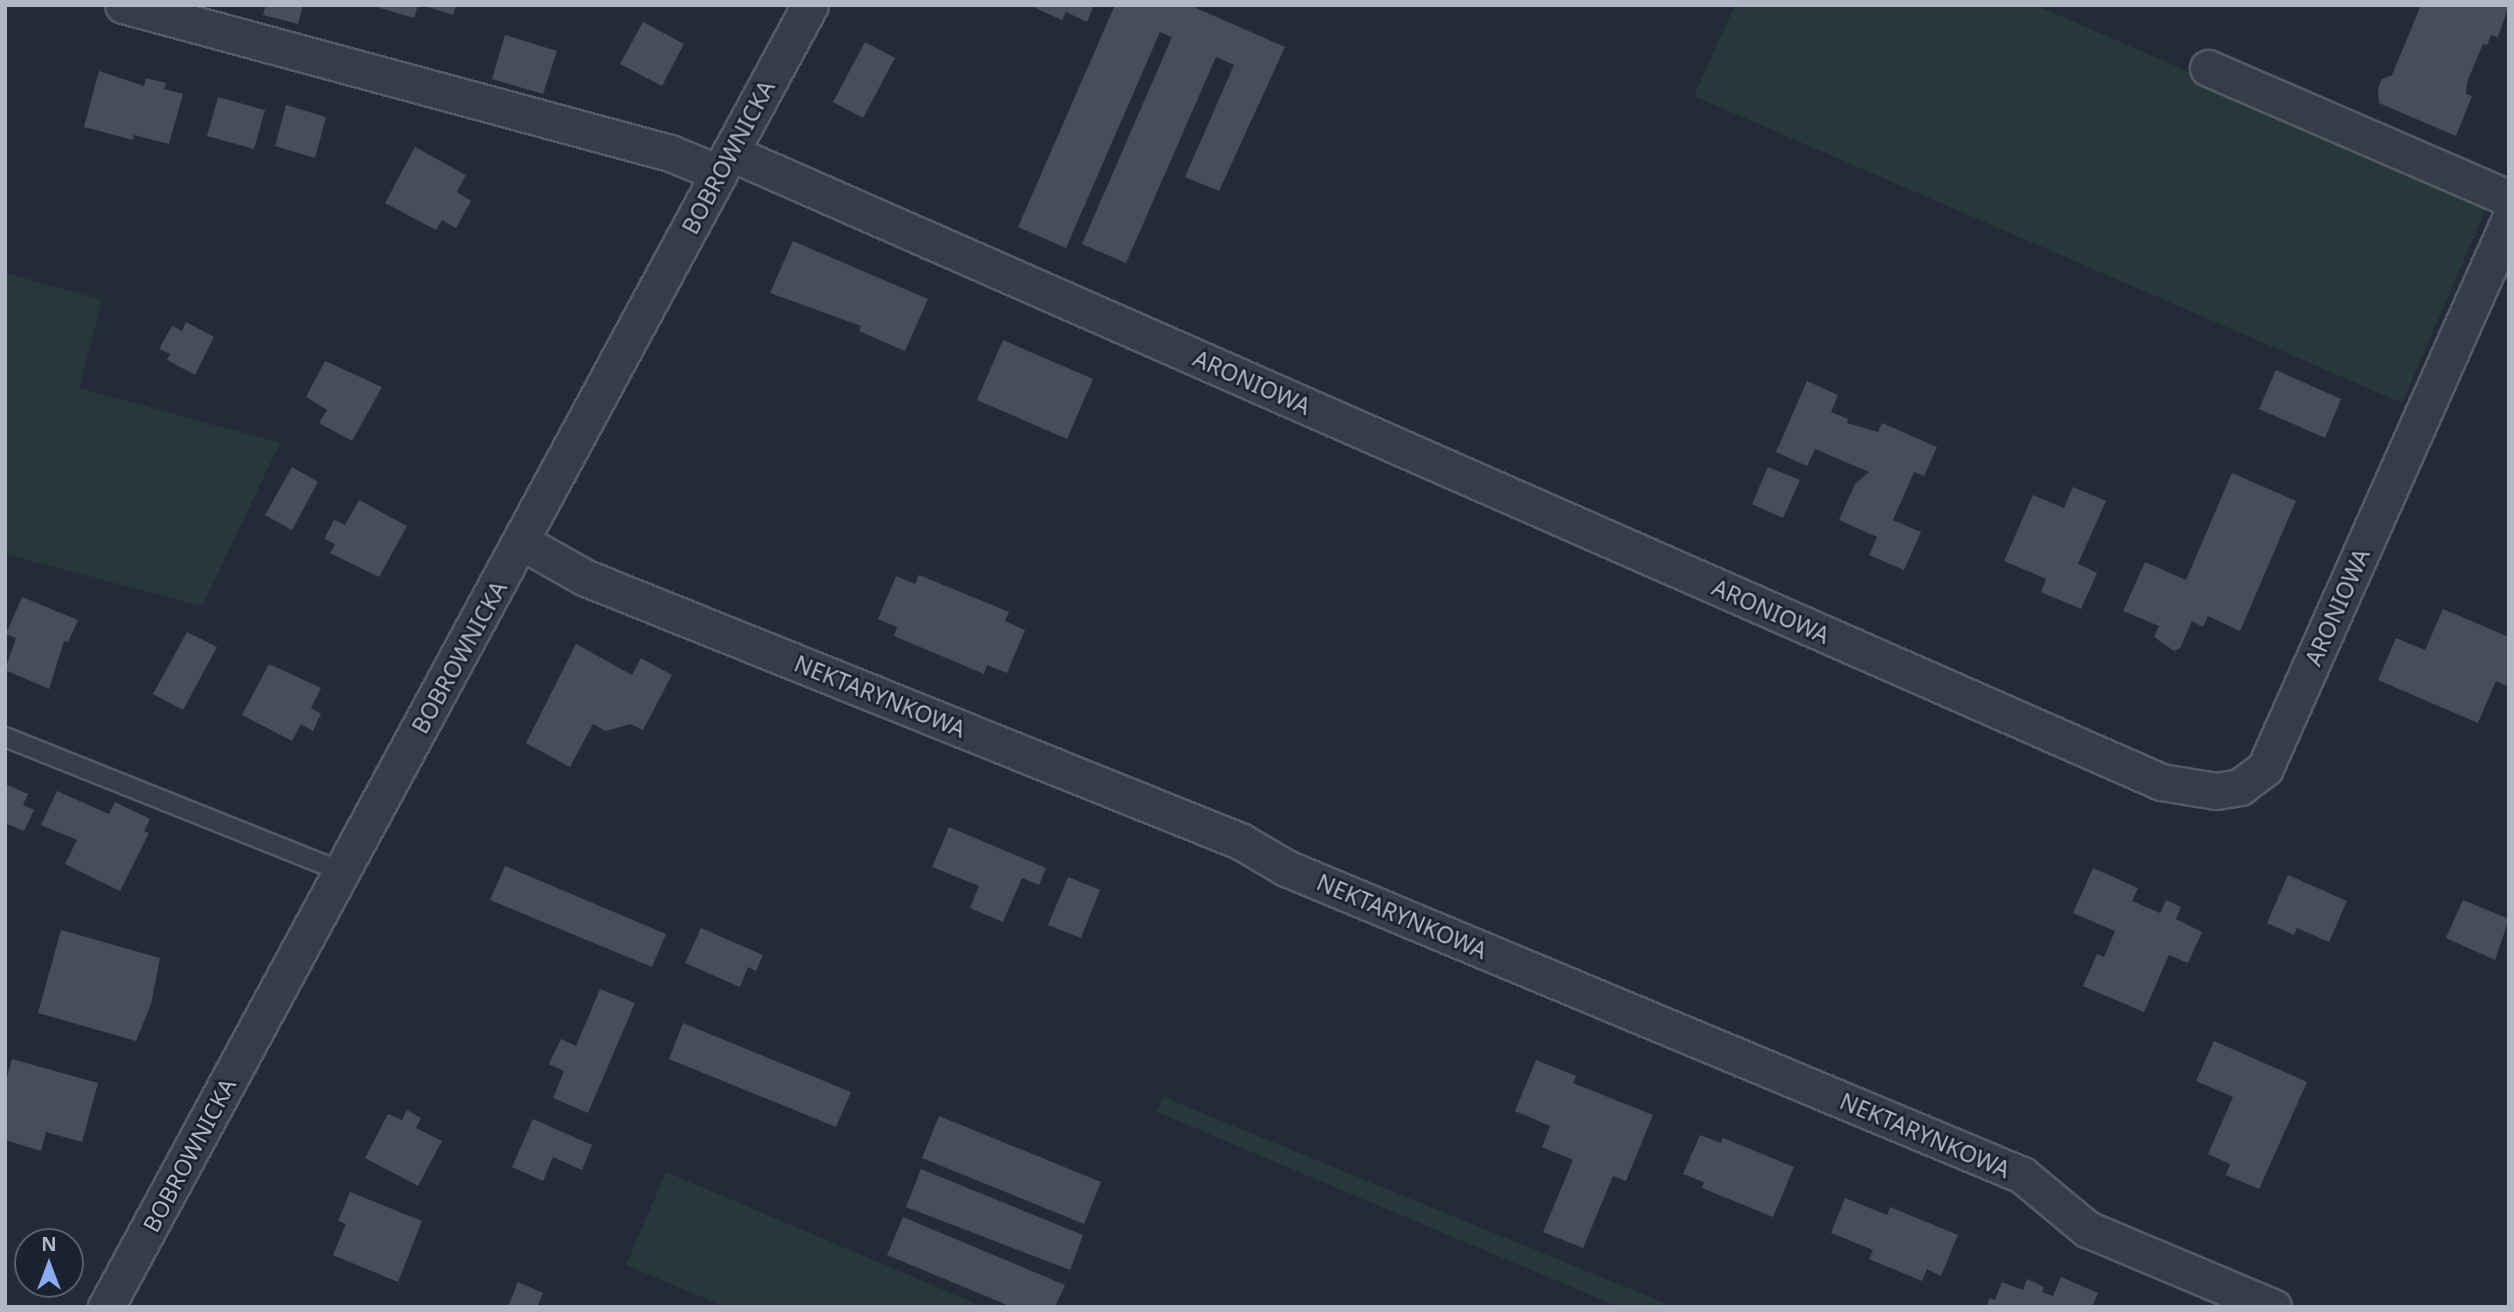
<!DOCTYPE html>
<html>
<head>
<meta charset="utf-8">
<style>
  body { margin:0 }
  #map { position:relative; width:2514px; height:1312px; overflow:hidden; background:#232b38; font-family:"Noto Sans",sans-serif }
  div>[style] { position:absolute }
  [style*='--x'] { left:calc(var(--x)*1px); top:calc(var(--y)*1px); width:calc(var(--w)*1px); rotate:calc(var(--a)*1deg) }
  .green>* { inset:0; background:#26383a }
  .building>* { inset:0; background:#444e5d }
  .roads { filter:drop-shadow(2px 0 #545b66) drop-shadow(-2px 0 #545b66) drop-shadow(0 2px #545b66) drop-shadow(0 -2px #545b66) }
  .lane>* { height:18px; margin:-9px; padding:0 9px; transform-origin:9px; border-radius:9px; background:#363d49 }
  .street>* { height:35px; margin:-17.5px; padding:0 17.5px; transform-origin:17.5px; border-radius:17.5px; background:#363d49 }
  span { translate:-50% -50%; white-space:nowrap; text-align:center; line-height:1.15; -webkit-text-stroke:5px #1c222d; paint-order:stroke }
  .street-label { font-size:23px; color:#b1b8c5 }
  .frame { position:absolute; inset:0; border:7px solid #b1b8c5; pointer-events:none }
  .north { position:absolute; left:14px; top:1228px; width:70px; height:70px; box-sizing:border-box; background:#1c222d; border:2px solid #585e6a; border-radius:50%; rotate:0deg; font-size:19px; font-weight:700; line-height:28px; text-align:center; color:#b1b8c5 }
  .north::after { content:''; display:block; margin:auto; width:24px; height:32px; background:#8aadf1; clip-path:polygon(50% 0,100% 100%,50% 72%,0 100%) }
</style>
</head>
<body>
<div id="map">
  <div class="green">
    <i style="clip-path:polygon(1735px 5px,2035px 5px,2489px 202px,2402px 403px,1694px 96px)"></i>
    <i style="clip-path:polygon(5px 273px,102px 300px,79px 388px,280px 443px,202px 606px,5px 554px)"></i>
    <i style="clip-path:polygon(1163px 1097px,1674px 1307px,1619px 1307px,1157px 1112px)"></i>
    <i style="clip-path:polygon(666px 1172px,984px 1307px,725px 1307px,626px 1265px)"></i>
  </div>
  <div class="building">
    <i style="clip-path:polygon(266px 5px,303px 5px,298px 24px,263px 15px)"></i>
    <i style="clip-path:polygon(370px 5px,418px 5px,414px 18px)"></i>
    <i style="clip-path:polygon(422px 5px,456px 5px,453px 15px)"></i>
    <i style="clip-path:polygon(1029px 5px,1094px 5px,1087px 22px,1066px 12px,1062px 20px)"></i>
    <i style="clip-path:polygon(1115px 5px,1189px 5px,1285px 47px,1219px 191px,1185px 177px,1234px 65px,1216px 57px,1126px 263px,1082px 244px,1172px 37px,1160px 32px,1066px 248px,1018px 227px)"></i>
    <i style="clip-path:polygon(2421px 5px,2509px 5px,2498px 37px,2491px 35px,2487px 45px,2483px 44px,2467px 82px,2466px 94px,2472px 96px,2456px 136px,2379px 103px,2378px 88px,2382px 79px,2392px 75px)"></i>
    <i style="clip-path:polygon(643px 22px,684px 44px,662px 86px,620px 64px)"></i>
    <i style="clip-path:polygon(505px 35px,557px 51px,543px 94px,492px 79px)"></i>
    <i style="clip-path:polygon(865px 42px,895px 58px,863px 118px,833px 102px)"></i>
    <i style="clip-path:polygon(99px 71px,144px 86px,146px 78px,166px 83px,164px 89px,183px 94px,169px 144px,134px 135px,133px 140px,84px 127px)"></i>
    <i style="clip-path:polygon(218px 97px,265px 110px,254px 149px,207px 136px)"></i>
    <i style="clip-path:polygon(286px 105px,326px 117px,315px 158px,275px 146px)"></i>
    <i style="clip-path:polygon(415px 147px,466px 175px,457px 192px,471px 201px,456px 228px,442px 220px,436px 230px,385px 203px)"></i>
    <i style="clip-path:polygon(793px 241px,928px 299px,905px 351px,859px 331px,861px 326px,770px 293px)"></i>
    <i style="clip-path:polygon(186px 322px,214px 337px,195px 375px,167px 360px,170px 354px,159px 349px,172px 326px,182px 331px)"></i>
    <i style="clip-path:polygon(1003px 340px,1093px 379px,1067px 439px,977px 400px)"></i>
    <i style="clip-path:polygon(325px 361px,382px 387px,352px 441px,319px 423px,327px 410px,306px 397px)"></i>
    <i style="clip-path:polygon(2276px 370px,2341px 399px,2325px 438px,2259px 409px)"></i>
    <i style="clip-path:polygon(1807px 381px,1838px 395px,1831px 412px,1848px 419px,1847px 423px,1878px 432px,1882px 423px,1937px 447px,1924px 476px,1914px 472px,1893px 520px,1921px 532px,1904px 570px,1869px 555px,1877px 537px,1839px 520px,1855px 484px,1869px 472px,1815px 449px,1807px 466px,1776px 452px)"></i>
    <i style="clip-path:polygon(292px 467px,318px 482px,292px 530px,265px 515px)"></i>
    <i style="clip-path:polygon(1768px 467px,1800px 480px,1783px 518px,1752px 504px)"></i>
    <i style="clip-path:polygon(2232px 473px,2296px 501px,2240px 631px,2208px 616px,2203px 627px,2192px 621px,2180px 648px,2174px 651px,2154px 637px,2159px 626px,2123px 611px,2145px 562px,2186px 580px)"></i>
    <i style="clip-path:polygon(2073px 487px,2106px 501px,2078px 564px,2097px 573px,2081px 609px,2041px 592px,2046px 579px,2004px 561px,2033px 495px,2064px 508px)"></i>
    <i style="clip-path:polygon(359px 500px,407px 526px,379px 577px,330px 553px,335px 544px,324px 539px,334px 520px,345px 525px)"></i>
    <i style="clip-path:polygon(919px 575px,1009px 612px,1005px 621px,1025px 630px,1007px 673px,987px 665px,984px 674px,894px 636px,897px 627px,878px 619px,896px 576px,915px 584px)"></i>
    <i style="clip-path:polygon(22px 597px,78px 620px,68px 642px,64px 641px,49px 689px,5px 670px,16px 638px,6px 634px)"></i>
    <i style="clip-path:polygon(2443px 609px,2509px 637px,2509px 687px,2496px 681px,2478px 723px,2378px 680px,2396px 638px,2425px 650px)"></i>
    <i style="clip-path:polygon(187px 632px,217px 647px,183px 710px,153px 694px)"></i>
    <i style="clip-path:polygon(576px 644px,632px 675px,641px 658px,672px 675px,643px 730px,630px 724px,606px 731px,593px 724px,570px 767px,526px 743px)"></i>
    <i style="clip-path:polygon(269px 664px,321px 688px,311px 708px,321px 714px,313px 731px,301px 724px,292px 741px,242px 715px)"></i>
    <i style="clip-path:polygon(5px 784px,28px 794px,23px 805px,34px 810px,24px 831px,5px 823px)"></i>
    <i style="clip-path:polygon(57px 791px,109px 814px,115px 802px,150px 819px,144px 831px,149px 833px,120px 891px,65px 864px,77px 840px,41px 825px)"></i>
    <i style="clip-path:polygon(949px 827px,1046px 868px,1039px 885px,1022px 878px,1003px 922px,970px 908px,979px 886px,932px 867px)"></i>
    <i style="clip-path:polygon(505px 866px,666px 934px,652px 967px,490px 900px)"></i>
    <i style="clip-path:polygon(2093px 868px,2138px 888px,2132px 901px,2160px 913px,2166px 900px,2181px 907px,2176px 919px,2202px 932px,2188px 963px,2169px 955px,2144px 1012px,2083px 986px,2097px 954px,2104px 957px,2115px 931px,2073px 913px)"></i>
    <i style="clip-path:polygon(2288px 875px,2347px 901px,2329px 942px,2297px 928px,2294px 935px,2267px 923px)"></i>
    <i style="clip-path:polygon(1068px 877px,1100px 890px,1081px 938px,1048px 925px)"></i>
    <i style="clip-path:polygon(2463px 900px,2509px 919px,2495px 960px,2446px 938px)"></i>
    <i style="clip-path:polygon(701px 928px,763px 955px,756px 971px,748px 967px,740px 987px,685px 963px)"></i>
    <i style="clip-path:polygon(61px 930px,160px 958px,151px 1004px,136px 1041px,38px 1013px)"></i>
    <i style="clip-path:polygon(600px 989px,635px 1003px,588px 1113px,553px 1098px,564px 1071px,549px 1064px,561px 1039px,576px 1046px)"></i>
    <i style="clip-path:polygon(683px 1023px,851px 1092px,836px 1127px,669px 1059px)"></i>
    <i style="clip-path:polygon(2214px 1041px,2307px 1082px,2259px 1189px,2226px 1175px,2230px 1164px,2208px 1154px,2233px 1097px,2196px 1081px)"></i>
    <i style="clip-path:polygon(12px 1059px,98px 1083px,82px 1142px,46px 1132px,41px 1151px,5px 1140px,5px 1083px)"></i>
    <i style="clip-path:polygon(1536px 1060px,1576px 1076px,1573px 1083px,1653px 1115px,1626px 1181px,1613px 1176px,1583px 1248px,1543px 1232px,1573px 1160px,1542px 1147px,1550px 1126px,1515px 1111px)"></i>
    <i style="clip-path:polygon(407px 1110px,421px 1118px,416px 1128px,442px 1141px,418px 1186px,365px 1158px,388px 1114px,402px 1120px)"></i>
    <i style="clip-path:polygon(939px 1116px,1101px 1182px,1084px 1224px,922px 1158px)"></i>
    <i style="clip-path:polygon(533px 1119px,592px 1145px,582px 1170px,553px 1157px,543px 1181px,512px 1167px)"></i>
    <i style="clip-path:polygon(1700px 1135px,1721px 1143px,1723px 1138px,1794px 1167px,1773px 1217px,1702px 1188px,1704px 1182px,1683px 1174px)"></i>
    <i style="clip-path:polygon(921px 1169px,1083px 1235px,1070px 1270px,906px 1207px)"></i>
    <i style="clip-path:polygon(350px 1192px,422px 1221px,398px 1282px,333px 1255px,346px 1224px,338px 1221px)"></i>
    <i style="clip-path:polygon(1845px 1198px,1887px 1215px,1890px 1207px,1958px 1235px,1941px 1276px,1927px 1269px,1922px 1281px,1869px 1259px,1873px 1250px,1831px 1233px)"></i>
    <i style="clip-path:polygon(903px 1217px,1065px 1285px,1055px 1307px,1012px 1307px,887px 1255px)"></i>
    <i style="clip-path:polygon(2061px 1277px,2098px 1293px,2092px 1307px,1986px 1307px,1990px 1298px,1995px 1300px,2002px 1282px,2023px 1290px,2027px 1279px,2044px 1287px,2042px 1292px,2053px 1296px)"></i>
    <i style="clip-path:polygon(518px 1282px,543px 1293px,537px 1307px,508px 1307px)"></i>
  </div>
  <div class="roads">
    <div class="lane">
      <i style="--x:5;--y:737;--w:363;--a:21.8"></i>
    </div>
    <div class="street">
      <i style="--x:123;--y:5;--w:567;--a:15.14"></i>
      <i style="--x:670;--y:153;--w:53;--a:22.2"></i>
      <i style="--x:2208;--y:68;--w:328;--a:23.4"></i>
      <i style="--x:731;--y:153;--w:1562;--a:23.74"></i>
      <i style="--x:2161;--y:782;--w:56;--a:9.3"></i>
      <i style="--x:2216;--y:791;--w:24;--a:-9"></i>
      <i style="--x:2240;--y:787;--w:31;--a:-37"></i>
      <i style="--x:2265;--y:768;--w:599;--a:-65.96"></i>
      <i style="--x:522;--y:542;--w:73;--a:29.4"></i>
      <i style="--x:586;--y:578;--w:705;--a:21.91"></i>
      <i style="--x:1240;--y:841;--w:53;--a:30.4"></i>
      <i style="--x:1286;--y:868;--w:797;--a:22.64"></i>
      <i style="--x:2022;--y:1175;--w:85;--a:39.7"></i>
      <i style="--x:2087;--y:1229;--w:202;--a:22.8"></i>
      <i style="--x:106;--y:1307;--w:1480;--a:-61.6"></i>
    </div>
  </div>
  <div class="street-label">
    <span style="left:728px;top:157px;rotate:-62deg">BOBROWNICKA</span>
    <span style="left:1252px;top:382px;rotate:24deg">ARONIOWA</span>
    <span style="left:2337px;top:607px;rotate:-66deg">ARONIOWA</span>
    <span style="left:1771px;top:611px;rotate:24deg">ARONIOWA</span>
    <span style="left:459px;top:657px;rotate:-61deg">BOBROWNICKA</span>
    <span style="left:880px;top:696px;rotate:22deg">NEKTARYNKOWA</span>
    <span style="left:1402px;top:916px;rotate:23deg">NEKTARYNKOWA</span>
    <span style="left:1925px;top:1135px;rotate:23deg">NEKTARYNKOWA</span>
    <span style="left:189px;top:1155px;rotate:-62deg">BOBROWNICKA</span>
  </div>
  <div class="frame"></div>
  <div class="north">N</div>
</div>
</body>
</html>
